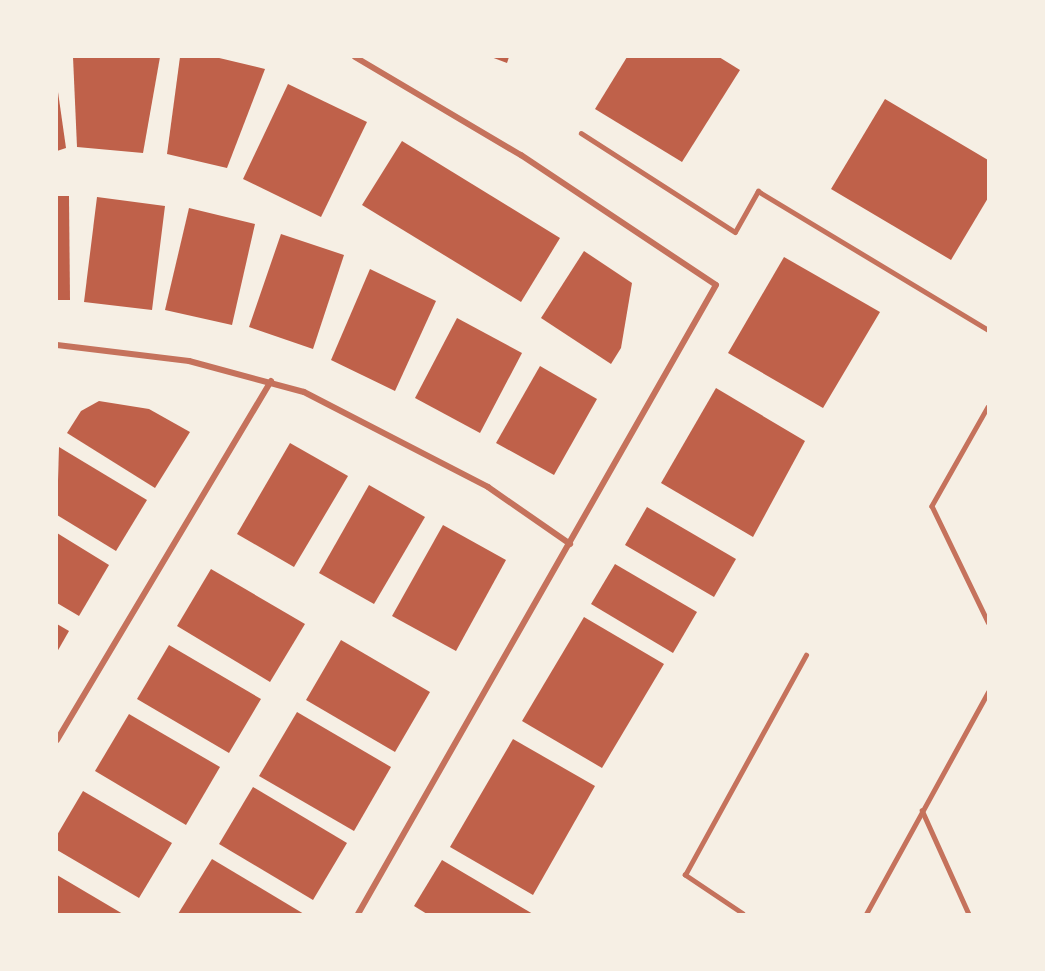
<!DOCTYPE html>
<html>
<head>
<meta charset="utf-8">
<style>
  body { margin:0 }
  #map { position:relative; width:1045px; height:971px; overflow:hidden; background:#f6efe4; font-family:Karla,sans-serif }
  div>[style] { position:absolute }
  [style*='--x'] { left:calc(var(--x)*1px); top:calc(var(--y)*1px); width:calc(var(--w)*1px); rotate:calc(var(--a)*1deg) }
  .building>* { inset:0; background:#bf614a }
  .service>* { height:4.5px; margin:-2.25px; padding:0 2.25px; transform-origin:2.25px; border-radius:2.25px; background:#c5725c }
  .minor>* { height:6px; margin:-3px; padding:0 3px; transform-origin:3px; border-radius:3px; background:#c5725c }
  span { translate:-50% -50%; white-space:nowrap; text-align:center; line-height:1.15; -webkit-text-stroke:5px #f6efe4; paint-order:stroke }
  .frame { position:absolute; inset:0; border:58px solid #f6efe4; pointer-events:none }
</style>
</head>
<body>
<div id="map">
  <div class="building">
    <i style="clip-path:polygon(73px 57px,160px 57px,143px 153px,77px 147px)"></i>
    <i style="clip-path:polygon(180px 57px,215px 57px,265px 69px,227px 168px,167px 154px)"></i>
    <i style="clip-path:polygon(491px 57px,509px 57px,507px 63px)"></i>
    <i style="clip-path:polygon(627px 57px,719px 57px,740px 70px,682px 162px,595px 109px)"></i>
    <i style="clip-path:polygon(288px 84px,367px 122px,321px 217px,243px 179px)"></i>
    <i style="clip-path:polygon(57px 85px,66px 148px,57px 151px)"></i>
    <i style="clip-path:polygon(885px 99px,988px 160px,988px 198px,951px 260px,831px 189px)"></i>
    <i style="clip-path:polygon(402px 141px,560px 238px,521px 302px,362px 205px)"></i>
    <i style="clip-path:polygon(57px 196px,69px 196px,70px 300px,57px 300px)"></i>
    <i style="clip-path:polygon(97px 197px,165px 206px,152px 310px,84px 302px)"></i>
    <i style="clip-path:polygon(189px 208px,255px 224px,232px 325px,165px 310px)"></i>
    <i style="clip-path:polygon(281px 234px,344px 255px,313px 349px,249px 327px)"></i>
    <i style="clip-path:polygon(584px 251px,632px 283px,621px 348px,611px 364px,541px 318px)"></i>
    <i style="clip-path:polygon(784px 257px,880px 312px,823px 408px,728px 353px)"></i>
    <i style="clip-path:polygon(370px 269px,436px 301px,395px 391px,331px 360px)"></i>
    <i style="clip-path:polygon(457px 318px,522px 353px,480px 433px,415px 398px)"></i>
    <i style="clip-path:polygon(540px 366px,597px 399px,554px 475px,496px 443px)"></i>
    <i style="clip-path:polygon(716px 388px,805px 441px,753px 537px,661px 483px)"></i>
    <i style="clip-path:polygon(99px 401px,149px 409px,190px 432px,155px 488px,67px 433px,81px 411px)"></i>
    <i style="clip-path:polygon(290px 443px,348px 476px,294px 567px,237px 534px)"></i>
    <i style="clip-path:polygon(59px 447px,147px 500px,116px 551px,57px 515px)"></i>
    <i style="clip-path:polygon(369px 485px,425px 517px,374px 604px,319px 573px)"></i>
    <i style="clip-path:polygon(647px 507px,736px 559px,714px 597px,625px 545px)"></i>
    <i style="clip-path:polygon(443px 525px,506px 560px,456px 651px,392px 616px)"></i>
    <i style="clip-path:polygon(57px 533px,109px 565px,79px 616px,57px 603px)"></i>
    <i style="clip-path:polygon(615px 564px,697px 612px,673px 653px,591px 604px)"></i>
    <i style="clip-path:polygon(211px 569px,305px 624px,270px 682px,177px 626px)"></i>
    <i style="clip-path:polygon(584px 617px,664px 664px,602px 768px,522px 721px)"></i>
    <i style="clip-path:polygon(57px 624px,69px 631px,57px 652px)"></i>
    <i style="clip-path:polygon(341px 640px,430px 692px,395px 752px,306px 700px)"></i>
    <i style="clip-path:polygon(169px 645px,261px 699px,229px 753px,137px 699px)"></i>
    <i style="clip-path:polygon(297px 712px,391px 767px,354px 831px,259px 776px)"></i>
    <i style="clip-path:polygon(129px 714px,220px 767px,186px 825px,95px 771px)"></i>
    <i style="clip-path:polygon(513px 739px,595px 786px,533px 895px,450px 847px)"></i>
    <i style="clip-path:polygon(253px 787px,347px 843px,313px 900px,219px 844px)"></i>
    <i style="clip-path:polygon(83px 791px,172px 843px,139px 898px,57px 850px,57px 835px)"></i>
    <i style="clip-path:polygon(212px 859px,304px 914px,178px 914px)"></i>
    <i style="clip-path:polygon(442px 860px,533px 914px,427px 914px,414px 906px)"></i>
    <i style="clip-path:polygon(57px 875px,123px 914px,57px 914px)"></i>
  </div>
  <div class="service">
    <i style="--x:581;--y:133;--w:183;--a:32.7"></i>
    <i style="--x:735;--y:232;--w:47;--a:-60.7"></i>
    <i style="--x:758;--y:191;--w:269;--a:31.1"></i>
    <i style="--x:988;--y:407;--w:114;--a:119.5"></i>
    <i style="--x:932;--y:506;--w:129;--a:64.2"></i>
    <i style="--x:922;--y:810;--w:114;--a:65.7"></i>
    <i style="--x:743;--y:914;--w:70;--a:-146.1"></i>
    <i style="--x:685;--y:875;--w:251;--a:-61.2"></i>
    <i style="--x:866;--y:914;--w:253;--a:-61.2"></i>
  </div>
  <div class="minor">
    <i style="--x:355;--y:57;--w:193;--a:30.6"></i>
    <i style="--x:521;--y:155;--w:234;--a:33.7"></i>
    <i style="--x:716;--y:285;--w:724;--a:119.65"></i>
    <i style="--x:57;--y:345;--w:133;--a:6.9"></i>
    <i style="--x:189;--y:361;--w:119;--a:15.1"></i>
    <i style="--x:304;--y:392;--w:207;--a:27.3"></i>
    <i style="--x:488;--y:487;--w:100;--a:34.8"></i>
    <i style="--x:57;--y:740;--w:418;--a:-59.2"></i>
  </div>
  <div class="frame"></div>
</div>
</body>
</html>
